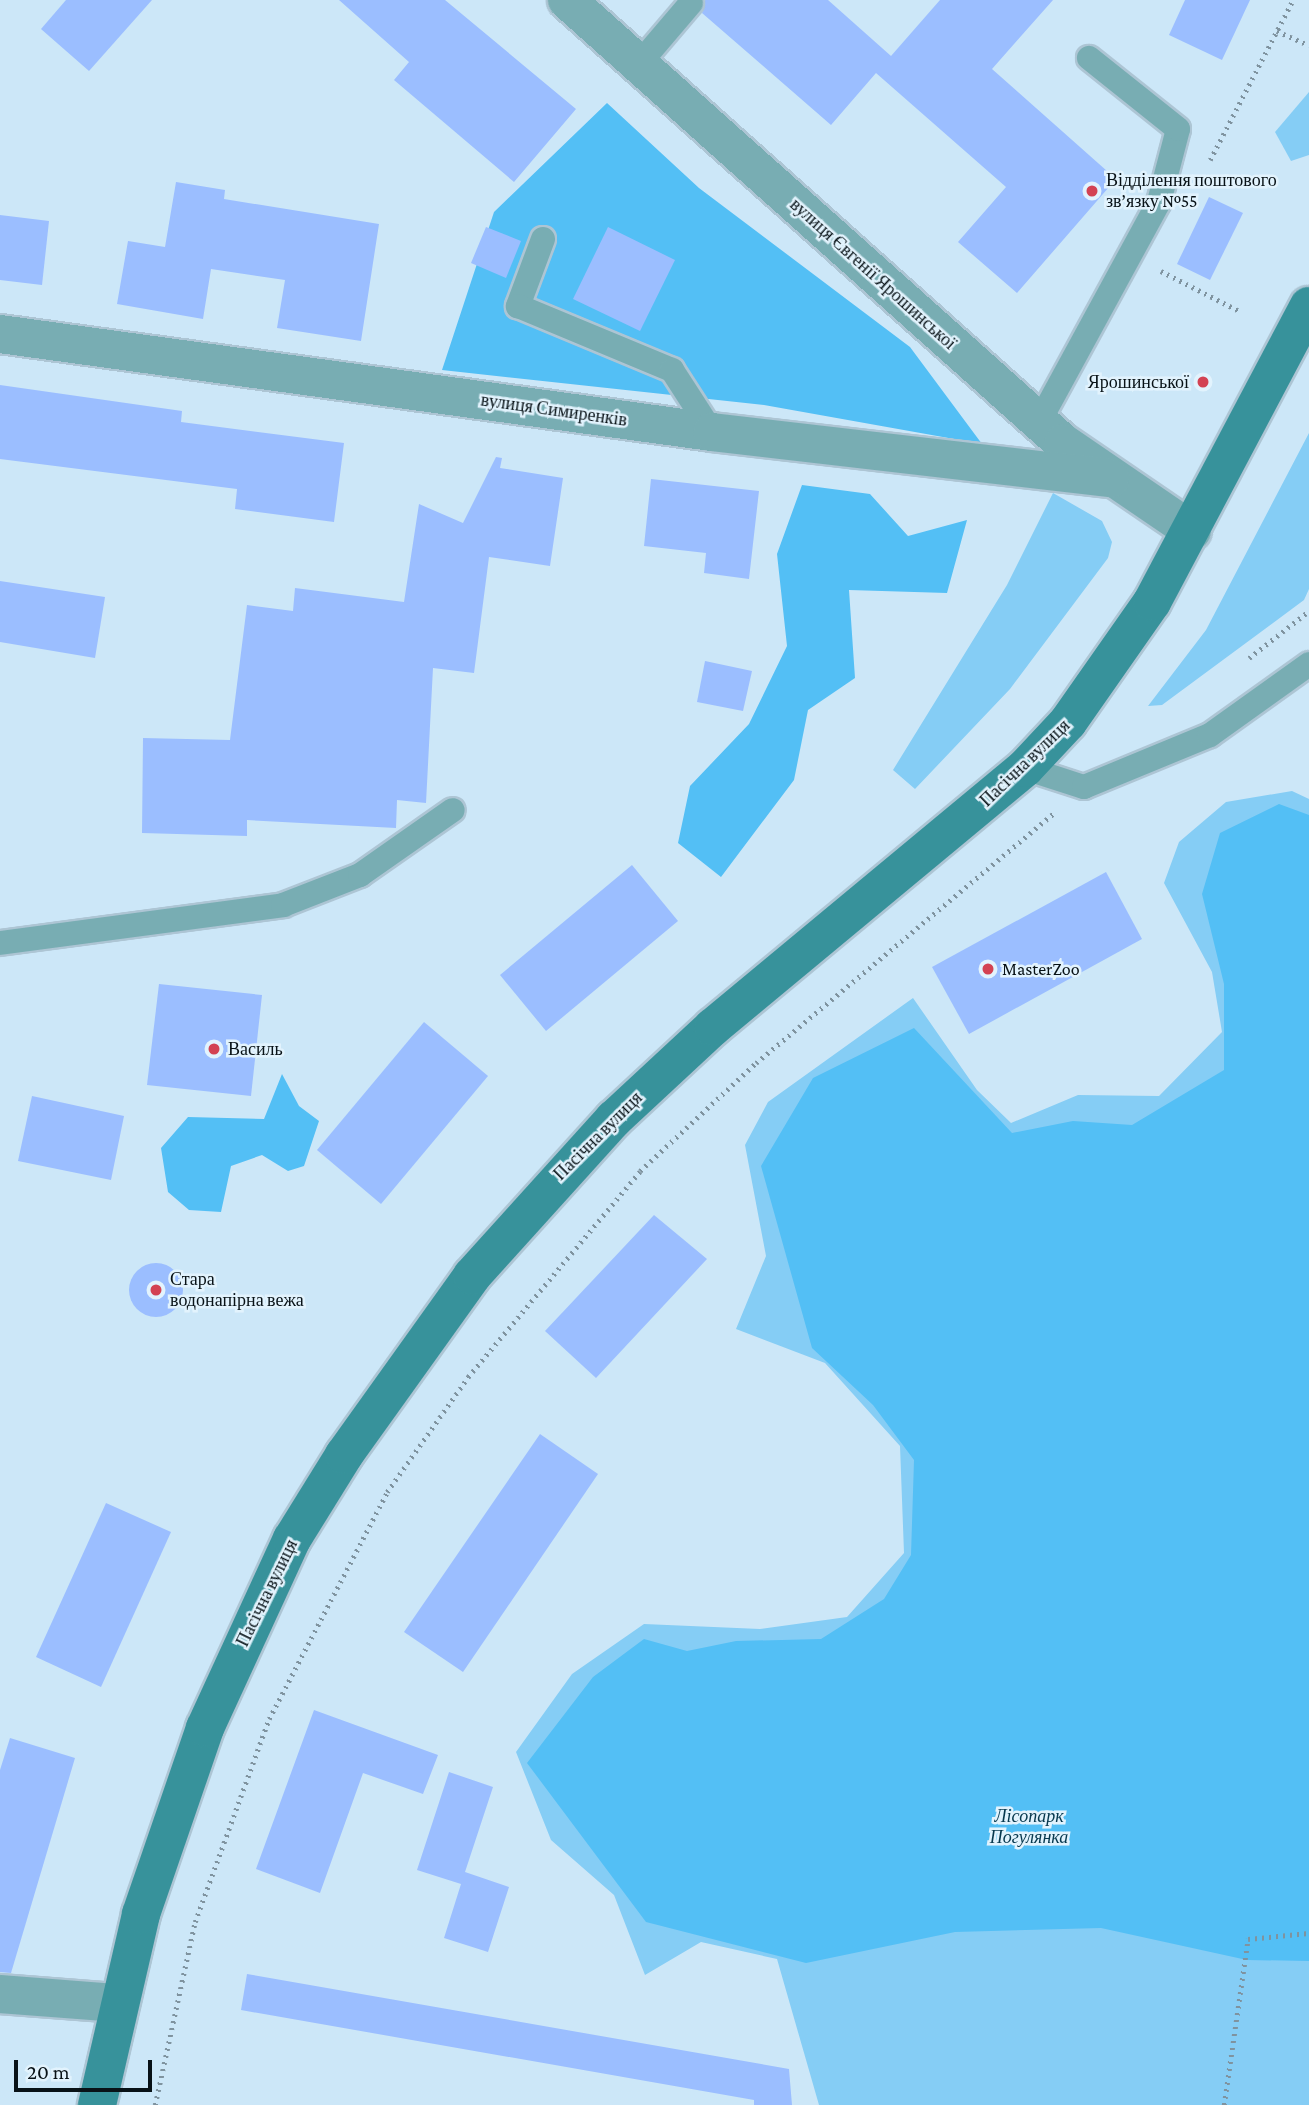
<!DOCTYPE html>
<html>
<head>
<meta charset="utf-8">
<style>
  body { margin:0 }
  #map { position:relative; width:1309px; height:2105px; overflow:hidden; background:#cce7f8; font-family:"Crimson Pro",serif }
  div>[style] { position:absolute }
  [style*='--x'] { left:calc(var(--x)*1px); top:calc(var(--y)*1px); width:calc(var(--w)*1px); rotate:calc(var(--a)*1deg) }
  .green>* { inset:0; background:#85cdf5 }
  .forest>* { inset:0; background:#53bff5 }
  .building>* { inset:0; background:#9bbeff }
  .round { border-radius:50% }
  .path>* { height:4.5px; margin-top:-2.25px; transform-origin:0; background:repeating-linear-gradient(90deg,#7f939f 0 2px,transparent 0 7px) }
  .roads { filter:drop-shadow(2px 0 #adc5d4) drop-shadow(-2px 0 #adc5d4) drop-shadow(0 2px #adc5d4) drop-shadow(0 -2px #adc5d4) }
  .service>* { height:24px; margin:-12px; padding:0 12px; transform-origin:12px; border-radius:12px; background:#78adb3 }
  .minor>* { height:38px; margin:-19px; padding:0 19px; transform-origin:19px; border-radius:19px; background:#78adb3 }
  .secondary>* { height:38px; margin:-19px; padding:0 19px; transform-origin:19px; border-radius:19px; background:#37929b }
  .dots>* { width:19px; height:19px; translate:-50% -50%; box-sizing:border-box; border:4px solid #e2f3fd; border-radius:50% }
  span { translate:-50% -50%; white-space:nowrap; text-align:center; line-height:1.15; -webkit-text-stroke:5px #e2f3fd; paint-order:stroke }
  .poi-label { font-size:18px; color:#081217 }
  .left { translate:0 -50%; text-align:left }
  .right { translate:-100% -50%; text-align:right }
  .street-label { font-size:18px; color:#081217 }
  .park-label { font-size:18px; color:#07384e; font-style:italic }
  .scale { position:absolute; left:14px; top:2060px; width:138px; height:32px; box-sizing:border-box; border:4px solid #081217; border-top:0; padding-left:9px; font-size:21px; line-height:24px; white-space:nowrap; color:#081217; -webkit-text-stroke:5px #e2f3fd; paint-order:stroke }
</style>
</head>
<body>
<div id="map">
  <div class="green">
    <i style="clip-path:polygon(1309px 92px,1309px 155px,1291px 161px,1275px 132px)"></i>
    <i style="clip-path:polygon(1309px 433px,1309px 589px,1304px 600px,1162px 705px,1148px 706px,1206px 630px)"></i>
    <i style="clip-path:polygon(1053px 493px,1102px 521px,1112px 542px,1108px 558px,1010px 689px,915px 789px,893px 770px,1007px 585px)"></i>
    <i style="clip-path:polygon(1292px 791px,1309px 799px,1309px 2105px,819px 2105px,777px 1959px,701px 1942px,645px 1975px,614px 1895px,551px 1840px,516px 1752px,572px 1674px,644px 1624px,760px 1629px,847px 1617px,904px 1553px,900px 1446px,825px 1363px,736px 1329px,766px 1256px,745px 1145px,768px 1102px,913px 998px,977px 1090px,1011px 1123px,1078px 1095px,1159px 1096px,1222px 1032px,1212px 972px,1164px 883px,1179px 842px,1226px 802px)"></i>
  </div>
  <div class="forest">
    <i style="clip-path:polygon(607px 103px,699px 188px,910px 347px,982px 444px,764px 405px,442px 370px,494px 212px)"></i>
    <i style="clip-path:polygon(802px 485px,870px 494px,908px 536px,967px 520px,947px 593px,849px 590px,855px 678px,808px 710px,794px 780px,721px 877px,678px 843px,690px 786px,749px 724px,787px 646px,777px 554px)"></i>
    <i style="clip-path:polygon(1279px 804px,1309px 815px,1309px 1961px,1247px 1960px,1101px 1928px,955px 1932px,806px 1963px,646px 1922px,527px 1763px,593px 1677px,644px 1639px,687px 1651px,736px 1641px,821px 1639px,884px 1599px,911px 1555px,914px 1460px,873px 1405px,812px 1348px,761px 1166px,813px 1078px,914px 1028px,1012px 1133px,1073px 1121px,1132px 1125px,1224px 1070px,1224px 984px,1202px 894px,1220px 833px)"></i>
    <i style="clip-path:polygon(282px 1074px,299px 1106px,319px 1121px,304px 1166px,288px 1171px,262px 1155px,231px 1166px,221px 1212px,189px 1210px,168px 1192px,161px 1148px,188px 1117px,264px 1119px)"></i>
  </div>
  <div class="building">
    <i style="clip-path:polygon(66px 0,152px 0,89px 71px,41px 29px)"></i>
    <i style="clip-path:polygon(339px 0,445px 0,576px 109px,514px 182px,394px 80px,409px 62px)"></i>
    <i style="clip-path:polygon(705px 0,828px 0,891px 56px,940px 0,1053px 0,992px 69px,1116px 179px,1017px 293px,958px 242px,1006px 187px,876px 73px,831px 125px,702px 13px)"></i>
    <i style="clip-path:polygon(1185px 0,1250px 0,1222px 60px,1169px 35px)"></i>
    <i style="clip-path:polygon(176px 182px,225px 190px,224px 199px,379px 224px,361px 341px,277px 328px,285px 280px,211px 269px,203px 319px,117px 304px,128px 241px,165px 247px)"></i>
    <i style="clip-path:polygon(1209px 197px,1243px 213px,1210px 280px,1177px 264px)"></i>
    <i style="clip-path:polygon(0 215px,49px 221px,42px 285px,0 280px)"></i>
    <i style="clip-path:polygon(486px 227px,521px 241px,506px 278px,471px 263px)"></i>
    <i style="clip-path:polygon(608px 227px,675px 260px,640px 331px,573px 299px)"></i>
    <i style="clip-path:polygon(0 385px,182px 411px,181px 422px,344px 443px,334px 522px,235px 509px,237px 489px,0 459px)"></i>
    <i style="clip-path:polygon(496px 457px,502px 458px,500px 468px,563px 478px,550px 566px,489px 557px,474px 673px,433px 668px,426px 803px,397px 800px,396px 828px,247px 820px,247px 836px,142px 833px,143px 738px,230px 740px,247px 605px,293px 611px,295px 588px,404px 602px,419px 504px,463px 523px)"></i>
    <i style="clip-path:polygon(651px 479px,759px 491px,749px 579px,704px 573px,706px 553px,644px 546px)"></i>
    <i style="clip-path:polygon(0 581px,105px 597px,95px 658px,0 642px)"></i>
    <i style="clip-path:polygon(705px 661px,752px 671px,743px 711px,697px 702px)"></i>
    <i style="clip-path:polygon(632px 865px,678px 921px,546px 1031px,500px 975px)"></i>
    <i style="clip-path:polygon(1106px 872px,1142px 939px,969px 1034px,932px 967px)"></i>
    <i style="clip-path:polygon(159px 984px,262px 995px,251px 1096px,147px 1085px)"></i>
    <i style="clip-path:polygon(424px 1022px,488px 1076px,381px 1204px,317px 1150px)"></i>
    <i style="clip-path:polygon(32px 1096px,124px 1116px,111px 1180px,18px 1161px)"></i>
    <i style="clip-path:polygon(654px 1215px,707px 1259px,596px 1378px,545px 1331px)"></i>
    <i class="round" style="left:129px;top:1263px;width:54px;height:54px"></i>
    <i style="clip-path:polygon(540px 1434px,598px 1474px,463px 1672px,404px 1632px)"></i>
    <i style="clip-path:polygon(106px 1503px,171px 1532px,101px 1687px,36px 1657px)"></i>
    <i style="clip-path:polygon(314px 1710px,438px 1755px,423px 1794px,363px 1773px,320px 1893px,256px 1869px)"></i>
    <i style="clip-path:polygon(10px 1738px,75px 1758px,11px 1973px,0 1972px,0 1770px)"></i>
    <i style="clip-path:polygon(449px 1772px,493px 1787px,465px 1872px,509px 1887px,488px 1952px,444px 1938px,461px 1884px,417px 1870px)"></i>
    <i style="clip-path:polygon(247px 1974px,789px 2069px,792px 2105px,754px 2105px,754px 2100px,241px 2010px)"></i>
  </div>
  <div class="path">
    <i style="--x:1277;--y:31;--w:35;--a:24"></i>
    <i style="--x:1210;--y:160;--w:180;--a:-62.6"></i>
    <i style="--x:1161;--y:271;--w:88;--a:27.1"></i>
    <i style="--x:1249;--y:658;--w:76;--a:-38.1"></i>
    <i style="--x:155;--y:2105;--w:187;--a:-77.7"></i>
    <i style="--x:195;--y:1922;--w:216;--a:-70"></i>
    <i style="--x:269;--y:1719;--w:256;--a:-62.5"></i>
    <i style="--x:387;--y:1492;--w:141;--a:-54.8"></i>
    <i style="--x:468;--y:1377;--w:268;--a:-50.1"></i>
    <i style="--x:640;--y:1171;--w:158;--a:-43"></i>
    <i style="--x:756;--y:1063;--w:388;--a:-40"></i>
    <i style="--x:1224;--y:2105;--w:168;--a:-81.8"></i>
    <i style="--x:1248;--y:1939;--w:61;--a:-5.6"></i>
  </div>
  <div class="roads">
    <div class="service">
      <i style="--x:639;--y:64;--w:80;--a:-49.6"></i>
      <i style="--x:543;--y:239;--w:72;--a:110.5"></i>
      <i style="--x:518;--y:306;--w:167;--a:22.6"></i>
      <i style="--x:672;--y:370;--w:74;--a:57.2"></i>
      <i style="--x:1039;--y:422;--w:251;--a:-61.4"></i>
      <i style="--x:1159;--y:202;--w:75;--a:-75.4"></i>
      <i style="--x:1178;--y:129;--w:114;--a:-141.4"></i>
      <i style="--x:1025;--y:768;--w:62;--a:17.9"></i>
      <i style="--x:1084;--y:787;--w:136;--a:-22.4"></i>
      <i style="--x:1210;--y:735;--w:122;--a:-35.6"></i>
      <i style="--x:0;--y:943;--w:286;--a:-7.6"></i>
      <i style="--x:283;--y:905;--w:83;--a:-21.3"></i>
      <i style="--x:360;--y:875;--w:113;--a:-35"></i>
    </div>
    <div class="minor">
      <i style="--x:567;--y:0;--w:665;--a:41.77"></i>
      <i style="--x:1063;--y:443;--w:156;--a:34.3"></i>
      <i style="--x:0;--y:334;--w:719;--a:7.84"></i>
      <i style="--x:712;--y:432;--w:401;--a:6.6"></i>
      <i style="--x:0;--y:1994;--w:116;--a:4.4"></i>
    </div>
    <div class="secondary">
      <i style="--x:97;--y:2105;--w:196;--a:-77"></i>
      <i style="--x:141;--y:1914;--w:197;--a:-71"></i>
      <i style="--x:205;--y:1728;--w:208;--a:-65.3"></i>
      <i style="--x:292;--y:1539;--w:99;--a:-58.2"></i>
      <i style="--x:344;--y:1455;--w:220;--a:-54.4"></i>
      <i style="--x:472;--y:1276;--w:212;--a:-47.9"></i>
      <i style="--x:614;--y:1119;--w:135;--a:-42.9"></i>
      <i style="--x:713;--y:1027;--w:405;--a:-39.7"></i>
      <i style="--x:1025;--y:768;--w:63;--a:-46.9"></i>
      <i style="--x:1068;--y:722;--w:146;--a:-55"></i>
      <i style="--x:1152;--y:602;--w:335;--a:-62.1"></i>
    </div>
  </div>
  <div class="dots">
    <i style="left:1092px;top:191px;background:#d34253"></i>
    <i style="left:1203px;top:382px;background:#d34253"></i>
    <i style="left:988px;top:969px;background:#d34253"></i>
    <i style="left:214px;top:1049px;background:#d34253"></i>
    <i style="left:156px;top:1290px;background:#d34253"></i>
  </div>
  <div class="poi-label">
    <span class="left" style="left:1106px;top:191px">Відділення поштового<br>зв’язку №55</span>
    <span class="right" style="left:1189px;top:382px">Ярошинської</span>
    <span class="left" style="left:1002px;top:969px">MasterZoo</span>
    <span class="left" style="left:228px;top:1049px">Василь</span>
    <span class="left" style="left:170px;top:1290px">Стара<br>водонапірна вежа</span>
  </div>
  <div class="street-label">
    <span style="left:873px;top:274px;rotate:42deg">вулиця Євгенії Ярошинської</span>
    <span style="left:554px;top:410px;rotate:8deg">вулиця Симиренків</span>
    <span style="left:1025px;top:763px;rotate:-44deg">Пасічна вулиця</span>
    <span style="left:598px;top:1136px;rotate:-45deg">Пасічна вулиця</span>
    <span style="left:267px;top:1593px;rotate:-64deg">Пасічна вулиця</span>
  </div>
  <div class="park-label">
    <span style="left:1029px;top:1827px">Лісопарк<br>Погулянка</span>
  </div>
  <div class="scale">20 m</div>
</div>
</body>
</html>
